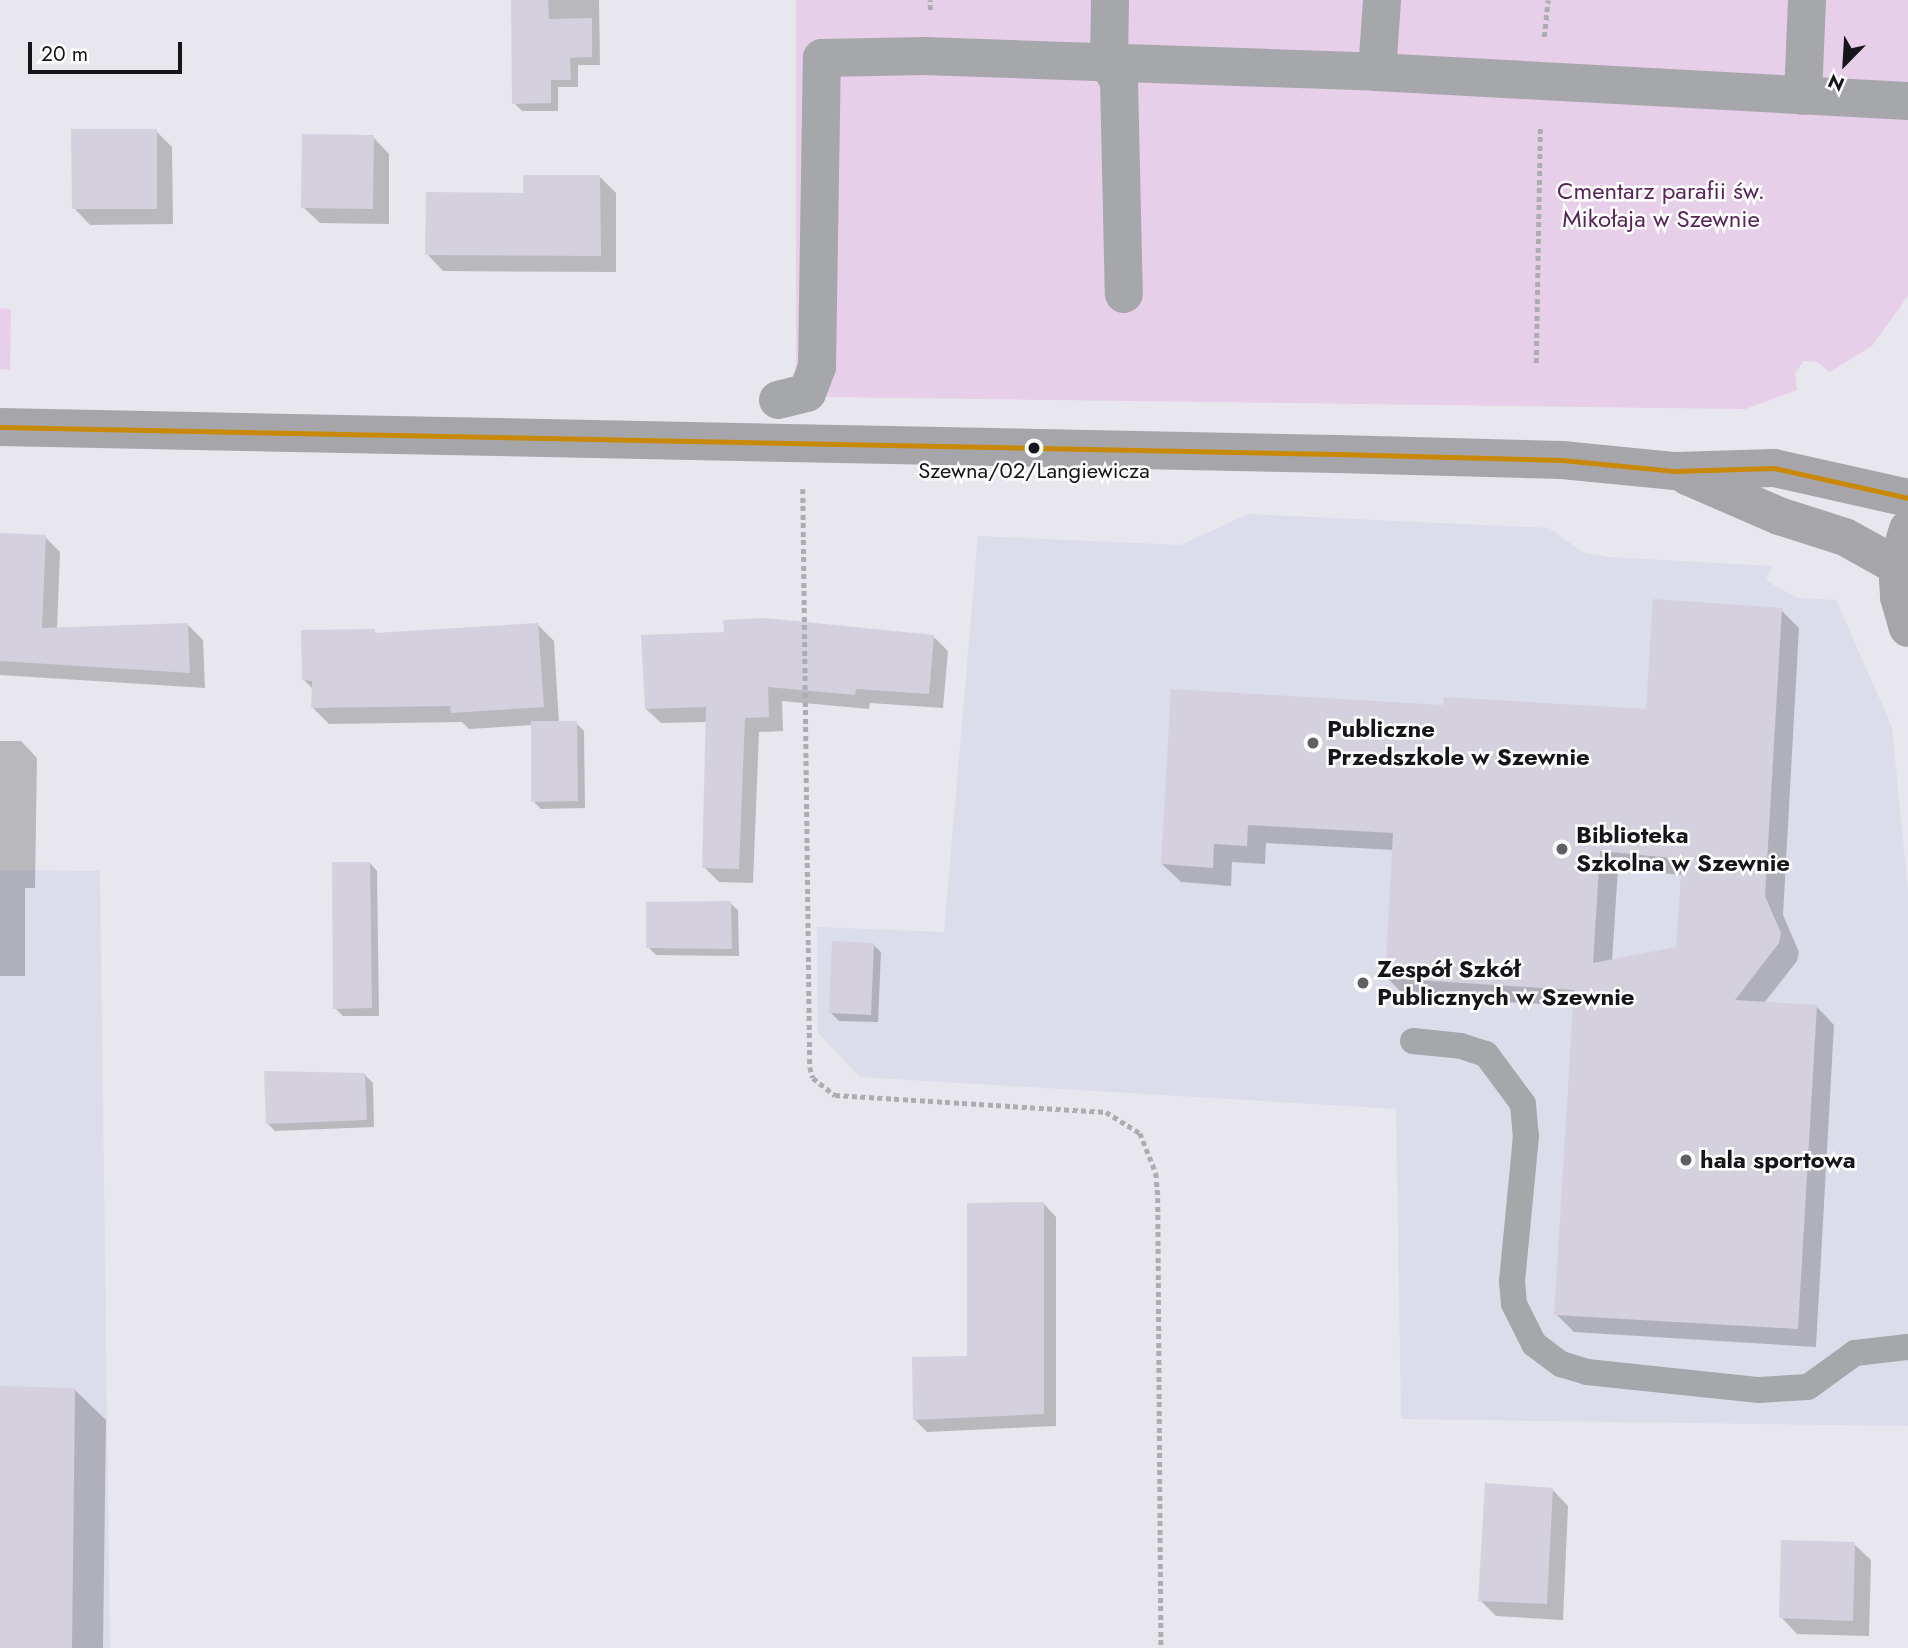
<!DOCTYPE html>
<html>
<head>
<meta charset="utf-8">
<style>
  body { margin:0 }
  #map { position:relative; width:1908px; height:1648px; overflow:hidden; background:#e7e7ed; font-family:Jost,sans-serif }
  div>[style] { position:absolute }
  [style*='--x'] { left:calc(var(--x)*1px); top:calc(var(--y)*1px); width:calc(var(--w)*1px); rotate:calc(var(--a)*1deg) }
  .built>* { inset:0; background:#dcddea }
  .green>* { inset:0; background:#e7cee9 }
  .shadow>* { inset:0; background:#0003 }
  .building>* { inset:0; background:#d5d0de }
  .path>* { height:4.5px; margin-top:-2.25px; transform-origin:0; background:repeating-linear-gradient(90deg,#adadb1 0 5px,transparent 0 8.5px) }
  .service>* { height:26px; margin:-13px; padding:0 13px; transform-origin:13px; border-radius:13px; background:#a6a7aa }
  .pedestrian>* { height:38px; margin:-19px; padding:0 19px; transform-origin:19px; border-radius:19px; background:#a6a7aa }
  .secondary>* { height:38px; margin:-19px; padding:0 19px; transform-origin:19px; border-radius:19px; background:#a6a6aa }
  .bus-1>* { height:5px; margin:-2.5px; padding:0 2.5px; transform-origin:2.5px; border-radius:2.5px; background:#ca8905 }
  .dots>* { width:19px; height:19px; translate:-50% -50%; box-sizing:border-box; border:4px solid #fff; border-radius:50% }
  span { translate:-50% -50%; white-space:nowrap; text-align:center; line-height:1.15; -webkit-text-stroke:5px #fff; paint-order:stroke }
  .bus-label { font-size:22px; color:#16161a }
  .park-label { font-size:24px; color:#5b225b }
  .poi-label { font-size:24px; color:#16161a; font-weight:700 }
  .left { translate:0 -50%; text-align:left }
  .north { position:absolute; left:1810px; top:28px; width:70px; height:70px; -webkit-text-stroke:5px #fff; paint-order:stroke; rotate:204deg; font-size:19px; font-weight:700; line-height:28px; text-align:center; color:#16161a }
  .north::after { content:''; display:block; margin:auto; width:24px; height:32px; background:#16161a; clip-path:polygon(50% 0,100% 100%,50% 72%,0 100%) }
  .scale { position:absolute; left:28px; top:42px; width:154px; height:32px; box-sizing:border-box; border:4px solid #16161a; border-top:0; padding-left:9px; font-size:21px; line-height:24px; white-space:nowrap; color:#16161a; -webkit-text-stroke:5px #fff; paint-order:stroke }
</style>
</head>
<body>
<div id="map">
  <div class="built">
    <i style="clip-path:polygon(1248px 514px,1549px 528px,1582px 552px,1608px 557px,1772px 566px,1766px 580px,1779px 588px,1798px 598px,1836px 600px,1892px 727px,1908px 891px,1908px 1426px,1401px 1419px,1396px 1109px,860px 1077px,818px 1033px,817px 927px,944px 932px,978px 536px,1181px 545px)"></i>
    <i style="clip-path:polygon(0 870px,100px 871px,110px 1648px,0 1648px)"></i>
  </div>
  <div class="green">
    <i style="clip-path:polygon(796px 0,1908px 0,1908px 296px,1872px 346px,1830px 372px,1817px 362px,1803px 361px,1795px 374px,1797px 390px,1745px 409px,822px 397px,796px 388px)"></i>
    <i style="clip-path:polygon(0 308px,11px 309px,10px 370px,0 369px)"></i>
  </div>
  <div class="shadow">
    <i style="clip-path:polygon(513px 0,599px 0,600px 65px,578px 65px,578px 87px,558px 87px,558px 111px,522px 111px,514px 103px)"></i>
    <i style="clip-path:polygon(156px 131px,172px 147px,173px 224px,90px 225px,74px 208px)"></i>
    <i style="clip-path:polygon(373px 137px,389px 154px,389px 224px,320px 223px,303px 207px)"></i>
    <i style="clip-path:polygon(599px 176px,616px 193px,616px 272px,443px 271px,427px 254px,525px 195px)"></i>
    <i style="clip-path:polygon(0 535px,45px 537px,60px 552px,57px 629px,187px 624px,203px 640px,205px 688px,0 675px)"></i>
    <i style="clip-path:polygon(evenodd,1781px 610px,1799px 628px,1783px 915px,1799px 952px,1797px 961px,1764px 1003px,1816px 1006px,1834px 1025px,1816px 1347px,1574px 1332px,1556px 1314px,1574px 1006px,1405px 996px,1386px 977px,1394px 850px,1266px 843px,1265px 864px,1232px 862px,1231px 886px,1181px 882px,1162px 864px,1445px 706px,1647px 711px,1781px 610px,1618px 869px,1682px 875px,1678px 949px,1612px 961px,1618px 869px)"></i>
    <i style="clip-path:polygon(538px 625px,554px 641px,559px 723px,576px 723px,584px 731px,585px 808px,541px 809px,533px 801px,533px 725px,469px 729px,462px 722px,329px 724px,312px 707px,313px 689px,304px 680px,374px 631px,378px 635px)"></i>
    <i style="clip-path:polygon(933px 636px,948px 651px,943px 708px,870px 703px,869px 709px,782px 701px,783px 731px,759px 732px,753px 883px,719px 882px,704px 867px,707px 722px,661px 723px,646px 709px)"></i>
    <i style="clip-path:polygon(0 741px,21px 741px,37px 758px,35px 888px,25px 888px,25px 976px,0 976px)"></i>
    <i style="clip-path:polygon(370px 863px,377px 871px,379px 1016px,343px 1016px,335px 1008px)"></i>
    <i style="clip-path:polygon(730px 903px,738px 910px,739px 956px,656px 955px,648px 947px)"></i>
    <i style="clip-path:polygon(873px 945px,881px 952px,878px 1022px,839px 1021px,831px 1013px)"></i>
    <i style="clip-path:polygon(365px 1075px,373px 1083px,374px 1127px,275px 1131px,267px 1123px)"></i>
    <i style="clip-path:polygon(1044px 1204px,1056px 1217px,1056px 1426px,927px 1432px,914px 1419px,969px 1358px)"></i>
    <i style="clip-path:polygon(0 1388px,74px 1389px,106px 1420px,103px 1648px,0 1648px)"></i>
    <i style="clip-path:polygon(1552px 1489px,1568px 1506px,1563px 1620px,1496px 1616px,1480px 1600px)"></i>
    <i style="clip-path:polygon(1854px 1544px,1871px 1560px,1869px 1636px,1797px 1634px,1781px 1617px)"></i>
  </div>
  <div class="building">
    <i style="clip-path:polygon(511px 0,548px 0,549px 19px,592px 18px,592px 57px,570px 58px,571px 80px,551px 80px,551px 103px,512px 104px)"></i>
    <i style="clip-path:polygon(71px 129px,157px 129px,157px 209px,72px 209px)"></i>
    <i style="clip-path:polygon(302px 134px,374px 135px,373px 209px,301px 208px)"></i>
    <i style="clip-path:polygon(523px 175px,600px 175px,601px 256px,425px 255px,426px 192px,523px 193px)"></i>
    <i style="clip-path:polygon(0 533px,46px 535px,42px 628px,188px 623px,190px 673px,0 661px)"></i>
    <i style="clip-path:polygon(evenodd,1653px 599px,1782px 608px,1765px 896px,1781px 933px,1779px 943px,1735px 1000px,1817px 1005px,1798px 1329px,1554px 1315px,1574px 990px,1385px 978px,1393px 833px,1248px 825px,1247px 846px,1214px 844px,1213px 868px,1161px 864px,1171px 689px,1443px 705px,1444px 697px,1646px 709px,1653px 599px,1600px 851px,1682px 859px,1676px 947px,1593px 963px,1600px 851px)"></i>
    <i style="clip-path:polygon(765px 618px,934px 635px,929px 694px,856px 689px,855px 695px,768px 687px,769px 717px,745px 718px,739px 869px,702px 868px,706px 707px,645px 709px,641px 635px,724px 632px,723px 620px)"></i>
    <i style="clip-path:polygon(538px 623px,544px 707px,451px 713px,450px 706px,311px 708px,312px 681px,302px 680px,301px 630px,375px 629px,375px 633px)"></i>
    <i style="clip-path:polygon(531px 721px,577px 721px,578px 801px,531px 802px)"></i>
    <i style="clip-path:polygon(332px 862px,370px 862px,372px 1008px,333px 1009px)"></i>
    <i style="clip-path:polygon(731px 901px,732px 949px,646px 948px,646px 902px)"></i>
    <i style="clip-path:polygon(832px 941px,874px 943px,871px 1015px,829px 1013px)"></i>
    <i style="clip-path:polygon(264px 1071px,365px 1073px,367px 1120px,266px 1124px)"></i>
    <i style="clip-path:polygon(1044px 1202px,1044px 1414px,913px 1420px,912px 1357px,967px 1356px,967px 1203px)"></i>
    <i style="clip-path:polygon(0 1386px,75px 1388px,72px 1648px,0 1648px)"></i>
    <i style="clip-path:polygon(1485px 1483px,1553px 1488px,1547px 1604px,1478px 1601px)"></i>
    <i style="clip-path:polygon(1781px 1540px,1855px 1542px,1853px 1621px,1779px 1618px)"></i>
  </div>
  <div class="path">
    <i style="--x:930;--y:10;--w:10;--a:-90"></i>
    <i style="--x:1544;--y:37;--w:37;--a:-84"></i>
    <i style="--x:1536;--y:363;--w:237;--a:-89"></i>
    <i style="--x:803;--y:489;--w:578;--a:89.31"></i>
    <i style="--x:810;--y:1067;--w:11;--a:75"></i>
    <i style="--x:813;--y:1078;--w:28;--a:38"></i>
    <i style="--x:835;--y:1095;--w:272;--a:3.6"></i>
    <i style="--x:1106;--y:1112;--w:40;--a:32"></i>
    <i style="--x:1140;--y:1133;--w:43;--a:68.2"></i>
    <i style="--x:1156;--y:1173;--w:25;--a:85"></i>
    <i style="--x:1158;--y:1198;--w:450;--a:89.6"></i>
  </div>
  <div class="service">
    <i style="--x:1413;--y:1041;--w:48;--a:5.9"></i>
    <i style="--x:1461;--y:1046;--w:26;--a:18"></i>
    <i style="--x:1486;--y:1054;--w:62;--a:53.5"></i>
    <i style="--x:1523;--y:1104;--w:32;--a:85"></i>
    <i style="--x:1526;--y:1136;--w:146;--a:95.5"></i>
    <i style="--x:1512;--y:1281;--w:23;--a:85"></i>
    <i style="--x:1514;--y:1304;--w:45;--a:63.4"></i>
    <i style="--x:1534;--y:1344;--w:34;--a:37"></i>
    <i style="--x:1561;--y:1364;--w:27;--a:17"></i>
    <i style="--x:1587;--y:1372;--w:173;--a:6"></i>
    <i style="--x:1759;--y:1390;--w:49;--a:-3.5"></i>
    <i style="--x:1808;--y:1387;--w:58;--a:-35.9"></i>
    <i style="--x:1855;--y:1353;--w:53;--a:-6.5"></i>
  </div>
  <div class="pedestrian">
    <i style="--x:1110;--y:0;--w:64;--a:90.9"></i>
    <i style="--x:1109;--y:64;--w:20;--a:60"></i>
    <i style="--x:1119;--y:81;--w:213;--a:88.7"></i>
    <i style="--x:1377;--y:72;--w:72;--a:-86"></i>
    <i style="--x:1803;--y:96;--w:96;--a:-87.6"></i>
    <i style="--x:778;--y:400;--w:30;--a:-14"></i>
    <i style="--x:807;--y:393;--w:28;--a:-69"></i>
    <i style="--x:817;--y:367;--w:309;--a:-89.1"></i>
    <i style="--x:822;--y:58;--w:103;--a:-1.1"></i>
    <i style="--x:925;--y:56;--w:452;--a:2"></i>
    <i style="--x:1377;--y:72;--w:532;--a:3.13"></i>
  </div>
  <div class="secondary">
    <i style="--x:0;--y:427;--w:1337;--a:1.16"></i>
    <i style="--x:1337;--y:454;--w:225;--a:1.5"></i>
    <i style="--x:1562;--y:460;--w:114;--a:5.6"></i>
    <i style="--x:1675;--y:471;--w:99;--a:-1.7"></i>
    <i style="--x:1774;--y:468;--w:137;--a:12.6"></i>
    <i style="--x:1687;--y:476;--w:100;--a:23.5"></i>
    <i style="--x:1779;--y:516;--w:69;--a:17.7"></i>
    <i style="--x:1845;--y:537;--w:60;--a:29.1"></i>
    <i style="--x:1908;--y:529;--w:39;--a:107"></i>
    <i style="--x:1897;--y:566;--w:31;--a:86"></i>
    <i style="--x:1899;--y:597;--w:32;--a:74"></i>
  </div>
  <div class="bus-1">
    <i style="--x:0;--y:427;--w:1337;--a:1.16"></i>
    <i style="--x:1337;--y:454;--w:225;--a:1.5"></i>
    <i style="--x:1562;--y:460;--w:114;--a:5.6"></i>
    <i style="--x:1675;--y:471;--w:99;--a:-1.7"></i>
    <i style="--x:1774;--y:468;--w:137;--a:12.6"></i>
  </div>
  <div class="dots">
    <i style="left:1034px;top:448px;background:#16161a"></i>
    <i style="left:1313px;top:743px;background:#5f5f64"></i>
    <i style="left:1562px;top:849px;background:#5f5f64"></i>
    <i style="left:1363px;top:983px;background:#5f5f64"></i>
    <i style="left:1686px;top:1160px;background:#5f5f64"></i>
  </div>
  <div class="bus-label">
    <span style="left:1034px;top:471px">Szewna/02/Langiewicza</span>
  </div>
  <div class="park-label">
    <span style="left:1661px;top:205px">Cmentarz parafii św.<br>Mikołaja w Szewnie</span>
  </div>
  <div class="poi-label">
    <span class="left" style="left:1327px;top:743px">Publiczne<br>Przedszkole w Szewnie</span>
    <span class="left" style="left:1576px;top:849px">Biblioteka<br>Szkolna w Szewnie</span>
    <span class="left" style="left:1377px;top:983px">Zespół Szkół<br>Publicznych w Szewnie</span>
    <span class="left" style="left:1700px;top:1160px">hala sportowa</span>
  </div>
  <div class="north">N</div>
  <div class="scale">20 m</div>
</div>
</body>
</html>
